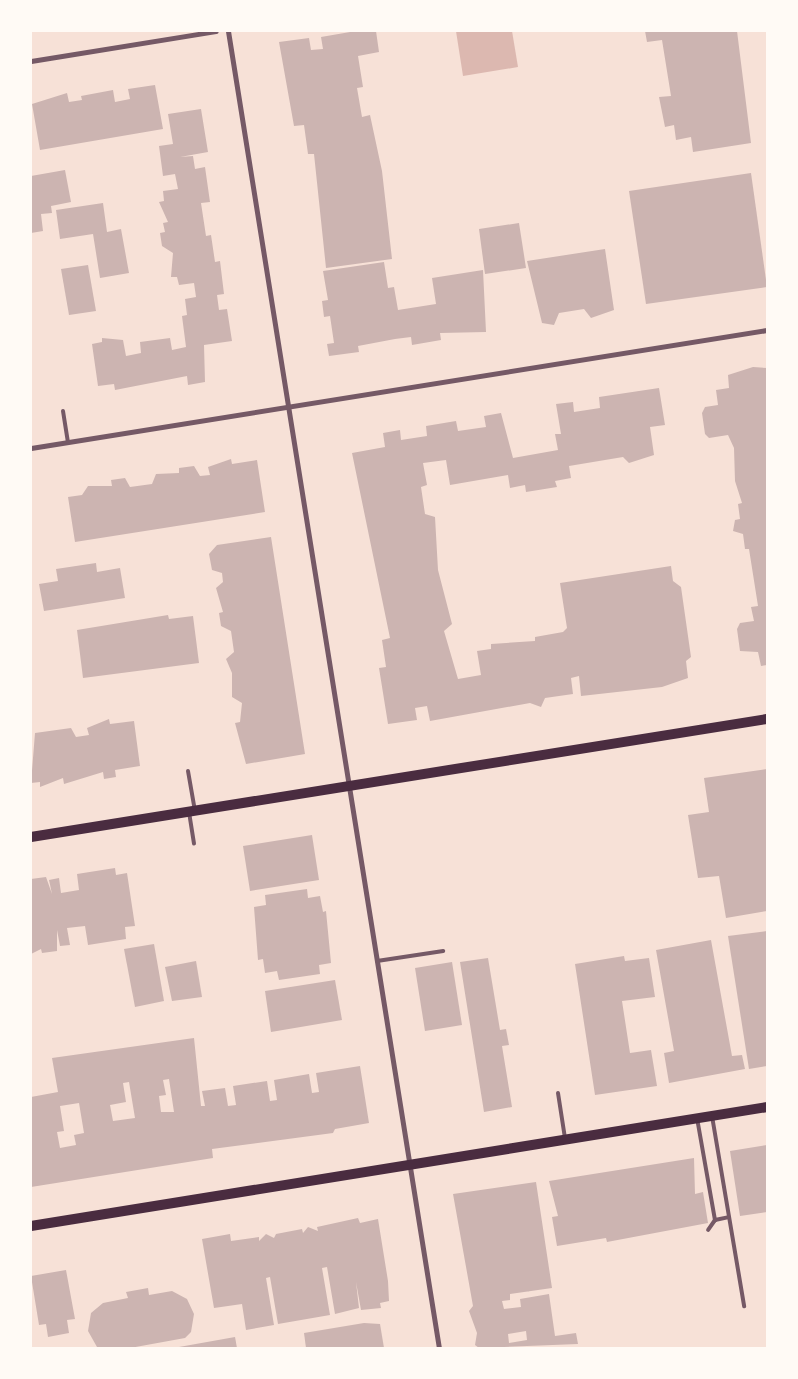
<!DOCTYPE html>
<html>
<head>
<meta charset="utf-8">
<style>
  body { margin:0 }
  #map { position:relative; width:798px; height:1379px; overflow:hidden; background:#f7e1d7; font-family:"IBM Plex Sans",sans-serif }
  div>[style] { position:absolute }
  [style*='--x'] { left:calc(var(--x)*1px); top:calc(var(--y)*1px); width:calc(var(--w)*1px); rotate:calc(var(--a)*1deg) }
  .water>* { inset:0; background:#dcb8b0 }
  .building>* { inset:0; background:#ccb4b1 }
  .service>* { height:4px; margin:-2px; padding:0 2px; transform-origin:2px; border-radius:2px; background:#755966 }
  .minor>* { height:5px; margin:-2.5px; padding:0 2.5px; transform-origin:2.5px; border-radius:2.5px; background:#755966 }
  .secondary>* { height:10px; margin:-5px; padding:0 5px; transform-origin:5px; border-radius:5px; background:#4a2c40 }
  span { translate:-50% -50%; white-space:nowrap; text-align:center; line-height:1.15; -webkit-text-stroke:4.5px #fffaf5; paint-order:stroke }
  .frame { position:absolute; inset:0; border:32px solid #fffaf5; pointer-events:none }
</style>
</head>
<body>
<div id="map">
  <div class="water">
    <i style="clip-path:polygon(456px 31px,512px 31px,518px 67px,463px 76px)"></i>
  </div>
  <div class="building">
    <i style="clip-path:polygon(356px 31px,376px 31px,379px 52px,358px 56px,363px 87px,357px 88px,362px 117px,370px 115px,382px 171px,392px 259px,326px 268px,314px 154px,308px 154px,304px 125px,294px 126px,279px 42px,309px 38px,311px 50px,323px 49px,321px 37px)"></i>
    <i style="clip-path:polygon(645px 31px,737px 31px,751px 143px,693px 152px,691px 137px,676px 140px,674px 125px,665px 127px,659px 97px,671px 96px,662px 40px,647px 42px)"></i>
    <i style="clip-path:polygon(155px 85px,163px 129px,40px 150px,32px 104px,67px 93px,69px 102px,82px 100px,81px 96px,113px 90px,115px 102px,130px 99px,128px 89px)"></i>
    <i style="clip-path:polygon(201px 109px,208px 152px,180px 157px,193px 156px,195px 169px,205px 167px,210px 202px,201px 203px,206px 236px,211px 235px,215px 262px,220px 261px,224px 294px,217px 295px,219px 310px,227px 309px,232px 341px,204px 345px,205px 382px,188px 385px,187px 376px,115px 390px,114px 384px,98px 386px,92px 344px,102px 342px,102px 338px,123px 340px,126px 356px,141px 353px,140px 342px,170px 338px,172px 350px,186px 347px,182px 316px,187px 315px,185px 299px,196px 297px,194px 283px,179px 285px,177px 277px,171px 277px,173px 253px,162px 246px,160px 233px,165px 232px,163px 223px,168px 222px,159px 202px,164px 201px,163px 191px,178px 189px,175px 174px,163px 176px,159px 146px,173px 144px,168px 114px)"></i>
    <i style="clip-path:polygon(65px 170px,71px 202px,51px 206px,52px 213px,41px 214px,43px 231px,31px 233px,31px 176px)"></i>
    <i style="clip-path:polygon(751px 173px,767px 287px,646px 304px,629px 191px)"></i>
    <i style="clip-path:polygon(103px 203px,107px 232px,121px 229px,129px 273px,100px 278px,93px 234px,60px 239px,56px 210px)"></i>
    <i style="clip-path:polygon(519px 223px,526px 268px,485px 274px,479px 229px)"></i>
    <i style="clip-path:polygon(605px 249px,614px 310px,591px 318px,584px 309px,559px 313px,554px 325px,542px 323px,527px 261px)"></i>
    <i style="clip-path:polygon(384px 262px,388px 288px,394px 287px,398px 310px,436px 304px,432px 278px,483px 270px,486px 332px,440px 333px,441px 340px,412px 345px,411px 337px,395px 339px,358px 346px,359px 352px,329px 356px,327px 344px,334px 343px,330px 316px,324px 317px,322px 301px,328px 300px,323px 271px)"></i>
    <i style="clip-path:polygon(88px 265px,96px 311px,69px 315px,61px 269px)"></i>
    <i style="clip-path:polygon(753px 367px,767px 368px,767px 665px,761px 666px,758px 652px,740px 651px,737px 629px,740px 623px,754px 621px,751px 607px,758px 606px,749px 549px,745px 549px,743px 534px,733px 531px,735px 520px,740px 519px,738px 504px,742px 503px,735px 481px,734px 448px,728px 435px,709px 438px,705px 434px,702px 413px,705px 407px,718px 405px,716px 390px,729px 388px,728px 375px)"></i>
    <i style="clip-path:polygon(659px 388px,665px 425px,650px 427px,654px 455px,629px 463px,623px 457px,569px 466px,571px 478px,555px 481px,557px 487px,526px 492px,525px 485px,510px 488px,508px 475px,450px 485px,446px 460px,423px 463px,427px 485px,421px 487px,425px 514px,435px 517px,438px 570px,452px 624px,444px 631px,458px 679px,481px 675px,477px 651px,491px 649px,491px 644px,535px 641px,535px 637px,563px 632px,567px 628px,560px 583px,671px 566px,673px 581px,681px 587px,691px 657px,686px 661px,688px 678px,662px 687px,581px 696px,579px 676px,571px 678px,573px 694px,545px 698px,541px 707px,530px 703px,430px 721px,427px 706px,415px 708px,417px 720px,388px 724px,379px 668px,386px 667px,382px 640px,390px 638px,352px 453px,385px 447px,383px 433px,400px 430px,401px 440px,427px 436px,426px 426px,456px 421px,458px 431px,486px 427px,484px 416px,501px 413px,513px 458px,558px 450px,555px 434px,561px 434px,556px 404px,573px 402px,574px 412px,600px 408px,599px 397px)"></i>
    <i style="clip-path:polygon(231px 459px,232px 464px,257px 460px,265px 512px,75px 542px,68px 497px,82px 495px,88px 486px,112px 486px,111px 480px,125px 478px,130px 487px,152px 484px,156px 474px,179px 473px,179px 468px,194px 466px,200px 476px,210px 475px,208px 467px)"></i>
    <i style="clip-path:polygon(271px 537px,305px 754px,246px 764px,235px 723px,240px 722px,242px 703px,232px 697px,232px 673px,226px 659px,234px 652px,231px 631px,221px 626px,219px 613px,223px 612px,216px 588px,223px 582px,222px 573px,212px 570px,209px 554px,217px 545px)"></i>
    <i style="clip-path:polygon(96px 563px,97px 572px,120px 568px,125px 598px,44px 611px,39px 584px,58px 581px,56px 569px)"></i>
    <i style="clip-path:polygon(168px 615px,169px 619px,193px 616px,199px 663px,83px 678px,77px 630px)"></i>
    <i style="clip-path:polygon(109px 719px,110px 724px,134px 721px,140px 766px,115px 770px,116px 777px,104px 779px,103px 772px,64px 784px,63px 778px,40px 787px,40px 782px,31px 783px,35px 733px,71px 728px,76px 737px,89px 735px,87px 728px)"></i>
    <i style="clip-path:polygon(767px 769px,767px 911px,726px 918px,719px 876px,698px 878px,688px 815px,709px 812px,704px 778px)"></i>
    <i style="clip-path:polygon(312px 835px,319px 880px,250px 891px,243px 846px)"></i>
    <i style="clip-path:polygon(115px 868px,116px 875px,127px 873px,135px 926px,125px 927px,126px 939px,88px 945px,85px 926px,67px 928px,70px 945px,60px 946px,57px 930px,57px 951px,42px 953px,41px 949px,31px 954px,31px 879px,46px 877px,52px 894px,49px 880px,59px 878px,61px 893px,79px 890px,77px 874px)"></i>
    <i style="clip-path:polygon(307px 889px,308px 898px,320px 896px,323px 912px,326px 911px,331px 963px,319px 965px,320px 974px,279px 980px,277px 971px,265px 973px,263px 959px,258px 960px,254px 907px,266px 905px,265px 895px)"></i>
    <i style="clip-path:polygon(767px 931px,767px 1066px,749px 1069px,728px 936px)"></i>
    <i style="clip-path:polygon(711px 940px,732px 1056px,742px 1055px,745px 1069px,669px 1083px,664px 1053px,674px 1051px,656px 950px)"></i>
    <i style="clip-path:polygon(154px 944px,164px 1001px,135px 1007px,124px 949px)"></i>
    <i style="clip-path:polygon(624px 956px,625px 961px,649px 958px,655px 997px,622px 1001px,630px 1053px,651px 1050px,657px 1086px,595px 1095px,575px 964px)"></i>
    <i style="clip-path:polygon(488px 958px,500px 1030px,506px 1029px,509px 1045px,502px 1046px,512px 1107px,484px 1112px,460px 962px)"></i>
    <i style="clip-path:polygon(196px 961px,202px 997px,172px 1001px,165px 967px)"></i>
    <i style="clip-path:polygon(452px 962px,462px 1025px,425px 1031px,415px 968px)"></i>
    <i style="clip-path:polygon(335px 980px,342px 1020px,271px 1032px,265px 991px)"></i>
    <i style="clip-path:polygon(evenodd,194px 1038px,201px 1106px,205px 1106px,202px 1091px,225px 1088px,228px 1106px,236px 1105px,233px 1086px,267px 1081px,270px 1101px,277px 1100px,274px 1080px,309px 1074px,312px 1093px,319px 1092px,316px 1073px,360px 1066px,369px 1123px,335px 1129px,333px 1133px,212px 1149px,213px 1158px,31px 1187px,31px 1097px,58px 1092px,52px 1058px,194px 1038px,169px 1079px,174px 1112px,161px 1112px,159px 1096px,166px 1095px,163px 1080px,169px 1079px,194px 1038px,129px 1082px,135px 1118px,113px 1121px,110px 1105px,126px 1102px,123px 1083px,129px 1082px,194px 1038px,79px 1103px,84px 1133px,74px 1135px,76px 1145px,60px 1148px,57px 1132px,64px 1131px,60px 1106px,79px 1103px)"></i>
    <i style="clip-path:polygon(767px 1145px,767px 1212px,740px 1216px,730px 1151px)"></i>
    <i style="clip-path:polygon(694px 1158px,695px 1194px,703px 1192px,708px 1223px,607px 1242px,606px 1238px,557px 1246px,552px 1217px,558px 1216px,549px 1181px)"></i>
    <i style="clip-path:polygon(evenodd,536px 1182px,552px 1288px,510px 1294px,510px 1300px,502px 1301px,504px 1309px,521px 1307px,520px 1299px,549px 1294px,555px 1336px,576px 1333px,578px 1344px,479px 1348px,475px 1345px,477px 1333px,469px 1311px,473px 1306px,453px 1194px,536px 1182px,526px 1331px,527px 1340px,509px 1343px,508px 1334px,526px 1331px)"></i>
    <i style="clip-path:polygon(358px 1218px,360px 1223px,378px 1219px,388px 1281px,389px 1301px,380px 1303px,381px 1308px,361px 1310px,356px 1282px,359px 1308px,335px 1314px,327px 1267px,322px 1268px,330px 1315px,278px 1324px,270px 1277px,266px 1278px,274px 1325px,246px 1330px,242px 1304px,214px 1308px,202px 1239px,230px 1234px,231px 1241px,259px 1237px,259px 1241px,266px 1234px,274px 1238px,276px 1234px,302px 1229px,303px 1233px,308px 1227px,318px 1231px,317px 1227px)"></i>
    <i style="clip-path:polygon(66px 1270px,75px 1319px,67px 1320px,69px 1333px,48px 1337px,46px 1324px,39px 1325px,31px 1276px)"></i>
    <i style="clip-path:polygon(148px 1288px,149px 1295px,172px 1291px,187px 1299px,194px 1314px,191px 1332px,185px 1338px,130px 1348px,97px 1347px,88px 1331px,91px 1313px,103px 1303px,128px 1298px,126px 1292px)"></i>
    <i style="clip-path:polygon(364px 1323px,380px 1324px,384px 1348px,306px 1348px,304px 1333px)"></i>
    <i style="clip-path:polygon(235px 1337px,237px 1348px,179px 1348px,179px 1347px)"></i>
  </div>
  <div class="service">
    <i style="--x:63;--y:411;--w:31;--a:81"></i>
    <i style="--x:188;--y:771;--w:41;--a:80.1"></i>
    <i style="--x:189;--y:812;--w:32;--a:81"></i>
    <i style="--x:377;--y:961;--w:67;--a:-8.6"></i>
    <i style="--x:558;--y:1093;--w:46;--a:81.2"></i>
    <i style="--x:712;--y:1116;--w:193;--a:80.4"></i>
    <i style="--x:697;--y:1118;--w:104;--a:80"></i>
    <i style="--x:715;--y:1220;--w:12;--a:125"></i>
    <i style="--x:715;--y:1220;--w:14;--a:-12"></i>
  </div>
  <div class="minor">
    <i style="--x:228;--y:31;--w:1334;--a:80.9"></i>
    <i style="--x:31;--y:61;--w:187;--a:-9.2"></i>
    <i style="--x:31;--y:448;--w:745;--a:-9.11"></i>
  </div>
  <div class="secondary">
    <i style="--x:31;--y:837;--w:745;--a:-9.11"></i>
    <i style="--x:31;--y:1226;--w:746;--a:-9.18"></i>
  </div>
  <div class="frame"></div>
</div>
</body>
</html>
